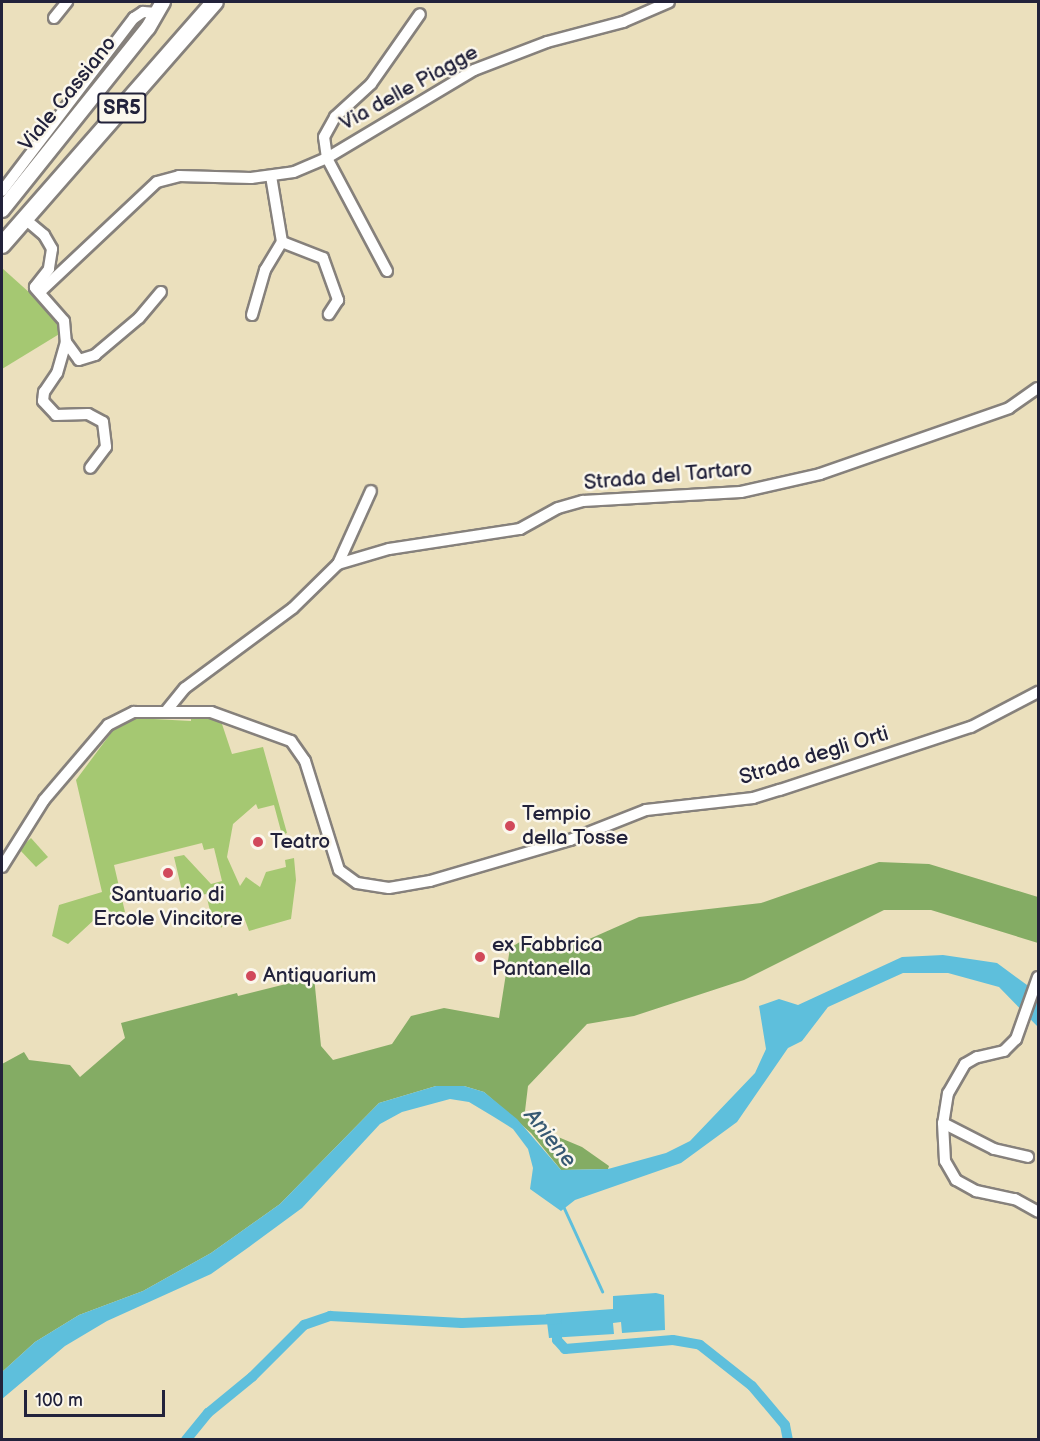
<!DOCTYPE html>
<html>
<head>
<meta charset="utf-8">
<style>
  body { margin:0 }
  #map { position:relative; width:1040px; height:1441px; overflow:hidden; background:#ebe0bd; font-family:"Balsamiq Sans",sans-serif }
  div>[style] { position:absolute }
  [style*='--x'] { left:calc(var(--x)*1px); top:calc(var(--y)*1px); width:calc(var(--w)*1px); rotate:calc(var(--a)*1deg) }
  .green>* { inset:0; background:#a5c872 }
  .forest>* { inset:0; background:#84ac64 }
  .water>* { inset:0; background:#5ebfdc }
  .stream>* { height:3px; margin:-1.5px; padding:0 1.5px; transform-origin:1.5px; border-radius:1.5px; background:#5ebfdc }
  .canal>* { height:10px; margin:-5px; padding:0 5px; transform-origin:5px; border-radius:5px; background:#5ebfdc }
  .roads { filter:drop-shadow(2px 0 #86817c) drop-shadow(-2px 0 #86817c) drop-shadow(0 2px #86817c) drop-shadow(0 -2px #86817c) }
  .minor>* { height:10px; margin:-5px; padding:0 5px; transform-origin:5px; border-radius:5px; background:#fff }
  .tertiary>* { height:14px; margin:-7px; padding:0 7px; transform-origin:7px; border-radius:7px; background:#fff }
  .primary>* { height:16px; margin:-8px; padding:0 8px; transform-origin:8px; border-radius:8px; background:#fff }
  .dots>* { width:16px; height:16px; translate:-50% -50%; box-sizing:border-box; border:3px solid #fbf7ec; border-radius:50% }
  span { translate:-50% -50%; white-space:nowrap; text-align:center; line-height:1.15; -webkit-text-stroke:5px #fbf7ec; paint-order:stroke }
  .shield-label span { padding:2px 4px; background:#fbf7ec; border:2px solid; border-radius:4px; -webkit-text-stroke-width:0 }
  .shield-label { font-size:20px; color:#22223b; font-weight:700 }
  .street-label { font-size:21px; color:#22223b }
  .poi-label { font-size:21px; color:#22223b }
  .left { translate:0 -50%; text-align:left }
  .water-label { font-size:22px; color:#375973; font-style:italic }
  .frame { position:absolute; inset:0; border:3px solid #22223b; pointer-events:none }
  .scale { position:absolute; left:24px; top:1390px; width:141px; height:27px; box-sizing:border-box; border:3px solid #22223b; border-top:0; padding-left:8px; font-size:18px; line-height:21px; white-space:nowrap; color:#22223b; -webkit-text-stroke:4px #fbf7ec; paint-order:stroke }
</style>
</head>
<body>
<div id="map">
  <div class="green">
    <i style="clip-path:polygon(2px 268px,60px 320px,61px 333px,2px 369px)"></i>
    <i style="clip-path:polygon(191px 716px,213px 718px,222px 724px,232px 754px,263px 747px,287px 833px,282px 835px,274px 805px,258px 809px,256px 804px,233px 824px,227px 857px,240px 886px,246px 877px,260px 887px,266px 872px,286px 867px,285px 860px,294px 858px,296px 880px,291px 919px,249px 931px,245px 920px,229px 918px,221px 928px,218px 914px,211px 915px,206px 894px,192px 897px,190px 889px,182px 891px,174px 857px,184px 855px,211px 884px,222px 881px,214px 848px,204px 850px,202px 843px,114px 865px,125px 912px,95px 919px,68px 944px,52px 936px,59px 905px,102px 892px,76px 780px,117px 725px,135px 718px,191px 721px)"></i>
    <i style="clip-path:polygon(31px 838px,48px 857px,36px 867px,19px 849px)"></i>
  </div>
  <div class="forest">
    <i style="clip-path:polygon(879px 862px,929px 864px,1038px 897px,1038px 943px,931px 910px,884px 910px,744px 980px,634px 1016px,587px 1024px,528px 1086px,525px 1111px,551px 1134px,582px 1147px,609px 1166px,608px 1169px,561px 1170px,531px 1133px,484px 1092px,464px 1086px,436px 1086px,379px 1103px,280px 1204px,211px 1253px,143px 1291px,79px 1315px,35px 1342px,2px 1372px,2px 1064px,24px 1052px,29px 1060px,70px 1065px,80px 1077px,125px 1038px,121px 1023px,237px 993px,238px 996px,314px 977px,321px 1046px,333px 1060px,392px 1044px,411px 1016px,444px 1008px,499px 1018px,510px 948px,528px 937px,578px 944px,639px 917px,761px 903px)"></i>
  </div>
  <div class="water">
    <i style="clip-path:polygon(943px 955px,997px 963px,1027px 985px,1038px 995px,1038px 1027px,999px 987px,948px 973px,903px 973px,828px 1007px,802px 1041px,788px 1048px,737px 1122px,681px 1163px,575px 1200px,561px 1211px,530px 1189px,533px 1168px,528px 1149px,513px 1129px,494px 1117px,469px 1102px,450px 1099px,402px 1112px,380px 1124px,302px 1208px,249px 1247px,211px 1274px,107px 1321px,65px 1346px,2px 1399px,2px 1372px,35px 1342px,79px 1315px,143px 1291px,211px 1253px,280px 1204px,379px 1103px,436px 1086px,464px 1086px,484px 1092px,517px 1119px,561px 1170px,608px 1169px,666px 1153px,690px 1141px,755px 1073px,766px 1049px,759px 1006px,779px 999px,798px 1005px,902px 957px)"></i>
    <i style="clip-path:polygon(656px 1293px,664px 1295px,665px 1330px,622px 1333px,621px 1322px,613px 1323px,614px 1334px,549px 1338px,546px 1314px,613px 1309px,613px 1296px)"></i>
  </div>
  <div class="stream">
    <i style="--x:563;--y:1206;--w:94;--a:65.4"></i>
  </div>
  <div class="canal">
    <i style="--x:557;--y:1324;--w:16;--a:90"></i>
    <i style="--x:557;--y:1340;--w:12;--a:48"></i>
    <i style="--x:565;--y:1349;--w:108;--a:-4.8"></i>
    <i style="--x:673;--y:1340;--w:27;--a:10"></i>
    <i style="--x:700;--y:1345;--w:66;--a:38.3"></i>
    <i style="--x:752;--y:1386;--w:51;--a:49.8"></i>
    <i style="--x:785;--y:1425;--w:15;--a:79"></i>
    <i style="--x:186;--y:1440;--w:35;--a:-51"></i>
    <i style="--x:208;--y:1413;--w:57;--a:-39.3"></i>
    <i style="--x:252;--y:1377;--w:74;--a:-45"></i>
    <i style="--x:304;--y:1325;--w:28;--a:-19"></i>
    <i style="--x:330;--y:1316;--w:132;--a:3"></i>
    <i style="--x:462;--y:1323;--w:95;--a:-2.4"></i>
  </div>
  <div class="roads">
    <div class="minor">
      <i style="--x:54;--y:18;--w:21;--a:-51"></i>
      <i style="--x:271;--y:176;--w:67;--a:80.5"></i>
      <i style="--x:2;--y:191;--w:218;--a:-52.7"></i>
      <i style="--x:134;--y:18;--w:11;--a:-34"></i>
      <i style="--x:143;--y:12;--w:15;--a:4"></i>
      <i style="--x:25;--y:219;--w:25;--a:40"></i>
      <i style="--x:44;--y:235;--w:16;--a:60"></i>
      <i style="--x:52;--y:249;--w:20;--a:99"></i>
      <i style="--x:49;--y:269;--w:23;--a:128"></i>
      <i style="--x:35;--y:287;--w:8;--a:14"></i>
      <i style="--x:43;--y:289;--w:156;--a:-43.2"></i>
      <i style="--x:157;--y:182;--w:23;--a:-15"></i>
      <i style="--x:179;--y:176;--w:72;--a:1.6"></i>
      <i style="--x:251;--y:178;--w:43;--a:-7.9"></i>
      <i style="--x:294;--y:172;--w:36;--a:-23"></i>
      <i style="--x:327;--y:158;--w:171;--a:-30.9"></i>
      <i style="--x:474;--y:70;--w:78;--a:-21"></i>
      <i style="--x:547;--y:42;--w:79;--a:-14.7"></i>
      <i style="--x:623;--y:22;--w:50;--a:-23.5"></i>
      <i style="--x:282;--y:242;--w:44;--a:21.3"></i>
      <i style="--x:323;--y:258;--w:45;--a:70.3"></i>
      <i style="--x:338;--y:300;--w:17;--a:123"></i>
      <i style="--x:387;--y:271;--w:128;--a:-118"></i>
      <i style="--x:327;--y:158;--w:21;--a:-98"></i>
      <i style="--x:324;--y:137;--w:23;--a:-61"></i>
      <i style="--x:335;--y:117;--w:49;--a:-42.5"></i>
      <i style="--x:371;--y:84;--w:85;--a:-55"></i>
      <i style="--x:35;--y:288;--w:44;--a:48.7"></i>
      <i style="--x:64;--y:321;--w:21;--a:85"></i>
      <i style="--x:66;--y:342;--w:22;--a:54"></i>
      <i style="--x:79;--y:360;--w:17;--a:-17"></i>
      <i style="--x:95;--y:355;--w:57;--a:-40.1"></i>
      <i style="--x:139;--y:318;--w:34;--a:-50"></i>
      <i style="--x:252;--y:315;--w:47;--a:-73.9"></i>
      <i style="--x:265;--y:270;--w:33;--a:-59"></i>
      <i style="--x:66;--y:342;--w:32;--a:106"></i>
      <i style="--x:57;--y:373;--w:23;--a:124"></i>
      <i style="--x:44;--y:392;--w:9;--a:96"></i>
      <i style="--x:43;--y:401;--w:19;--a:47"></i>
      <i style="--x:56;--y:415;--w:32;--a:-2"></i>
      <i style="--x:88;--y:414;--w:17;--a:28"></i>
      <i style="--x:103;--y:422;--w:25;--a:83"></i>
      <i style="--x:106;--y:447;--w:26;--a:127"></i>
      <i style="--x:338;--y:564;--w:80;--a:-65.7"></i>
      <i style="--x:167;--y:710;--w:28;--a:-51"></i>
      <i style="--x:185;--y:688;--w:134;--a:-36.5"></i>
      <i style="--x:293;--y:608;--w:63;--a:-44.4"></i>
      <i style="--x:338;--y:564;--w:53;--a:-16.4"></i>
      <i style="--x:389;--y:549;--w:133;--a:-8.7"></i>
      <i style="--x:520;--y:529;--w:43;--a:-28.9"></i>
      <i style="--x:558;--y:508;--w:26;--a:-16"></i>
      <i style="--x:583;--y:501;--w:158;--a:-3.3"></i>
      <i style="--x:741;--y:492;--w:81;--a:-12.8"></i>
      <i style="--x:820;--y:474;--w:200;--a:-19.2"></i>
      <i style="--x:1009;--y:408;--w:35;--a:-35"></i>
      <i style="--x:2;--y:867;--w:79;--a:-57.9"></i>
      <i style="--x:44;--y:800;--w:99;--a:-49.5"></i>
      <i style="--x:108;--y:725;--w:29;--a:-27"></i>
      <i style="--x:134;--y:712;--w:77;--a:0"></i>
      <i style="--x:211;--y:712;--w:85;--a:19.9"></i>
      <i style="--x:291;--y:741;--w:24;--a:55"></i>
      <i style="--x:305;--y:761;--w:114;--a:72.7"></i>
      <i style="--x:339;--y:870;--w:22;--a:36"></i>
      <i style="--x:357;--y:883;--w:32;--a:9"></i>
      <i style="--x:389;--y:888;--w:42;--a:-9.7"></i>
      <i style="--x:430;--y:881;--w:146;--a:-16.3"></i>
      <i style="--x:570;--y:840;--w:82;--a:-21.5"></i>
      <i style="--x:646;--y:810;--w:108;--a:-6.4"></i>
      <i style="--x:753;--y:798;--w:28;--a:-17"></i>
      <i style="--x:780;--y:790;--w:201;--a:-18.3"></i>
      <i style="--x:971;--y:727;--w:76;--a:-27.6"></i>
      <i style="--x:1038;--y:977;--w:66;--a:109.5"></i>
      <i style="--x:1016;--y:1039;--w:17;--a:135"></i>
      <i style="--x:1004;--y:1051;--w:28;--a:167"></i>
      <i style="--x:977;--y:1057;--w:14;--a:150"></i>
      <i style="--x:965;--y:1064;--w:34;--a:120"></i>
      <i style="--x:948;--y:1093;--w:30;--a:99"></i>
      <i style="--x:943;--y:1123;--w:38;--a:87"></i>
      <i style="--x:945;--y:1161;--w:22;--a:60"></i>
      <i style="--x:956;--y:1180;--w:23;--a:29"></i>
      <i style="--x:976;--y:1191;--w:40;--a:12"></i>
      <i style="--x:1015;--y:1199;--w:26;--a:29"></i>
      <i style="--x:943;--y:1123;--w:57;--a:27"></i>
      <i style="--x:994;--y:1149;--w:35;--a:13"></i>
    </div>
    <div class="tertiary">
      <i style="--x:2;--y:210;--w:233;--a:-51.3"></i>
      <i style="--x:148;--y:28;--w:30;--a:-60"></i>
    </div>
    <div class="primary">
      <i style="--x:2;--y:245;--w:323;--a:-48.8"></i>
    </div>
  </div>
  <div class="dots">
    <i style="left:510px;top:826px;background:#d1495b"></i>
    <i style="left:258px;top:842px;background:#d1495b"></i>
    <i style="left:168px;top:873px;background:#d1495b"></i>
    <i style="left:480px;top:957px;background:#d1495b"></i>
    <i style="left:251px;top:976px;background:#d1495b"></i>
  </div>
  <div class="shield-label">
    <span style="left:122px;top:108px">SR5</span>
  </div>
  <div class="street-label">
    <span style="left:409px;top:88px;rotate:-29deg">Via delle Piagge</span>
    <span style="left:68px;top:94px;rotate:-51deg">Viale Cassiano</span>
    <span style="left:668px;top:476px;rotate:-5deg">Strada del Tartaro</span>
    <span style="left:814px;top:756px;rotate:-17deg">Strada degli Orti</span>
  </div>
  <div class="poi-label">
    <span class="left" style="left:522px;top:826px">Tempio<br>della Tosse</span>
    <span class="left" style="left:270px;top:842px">Teatro</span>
    <span style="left:168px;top:907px">Santuario di<br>Ercole Vincitore</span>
    <span class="left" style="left:492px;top:957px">ex Fabbrica<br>Pantanella</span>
    <span class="left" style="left:263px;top:976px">Antiquarium</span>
  </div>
  <div class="water-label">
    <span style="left:550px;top:1138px;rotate:51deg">Aniene</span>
  </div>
  <div class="frame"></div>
  <div class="scale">100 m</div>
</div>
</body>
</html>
